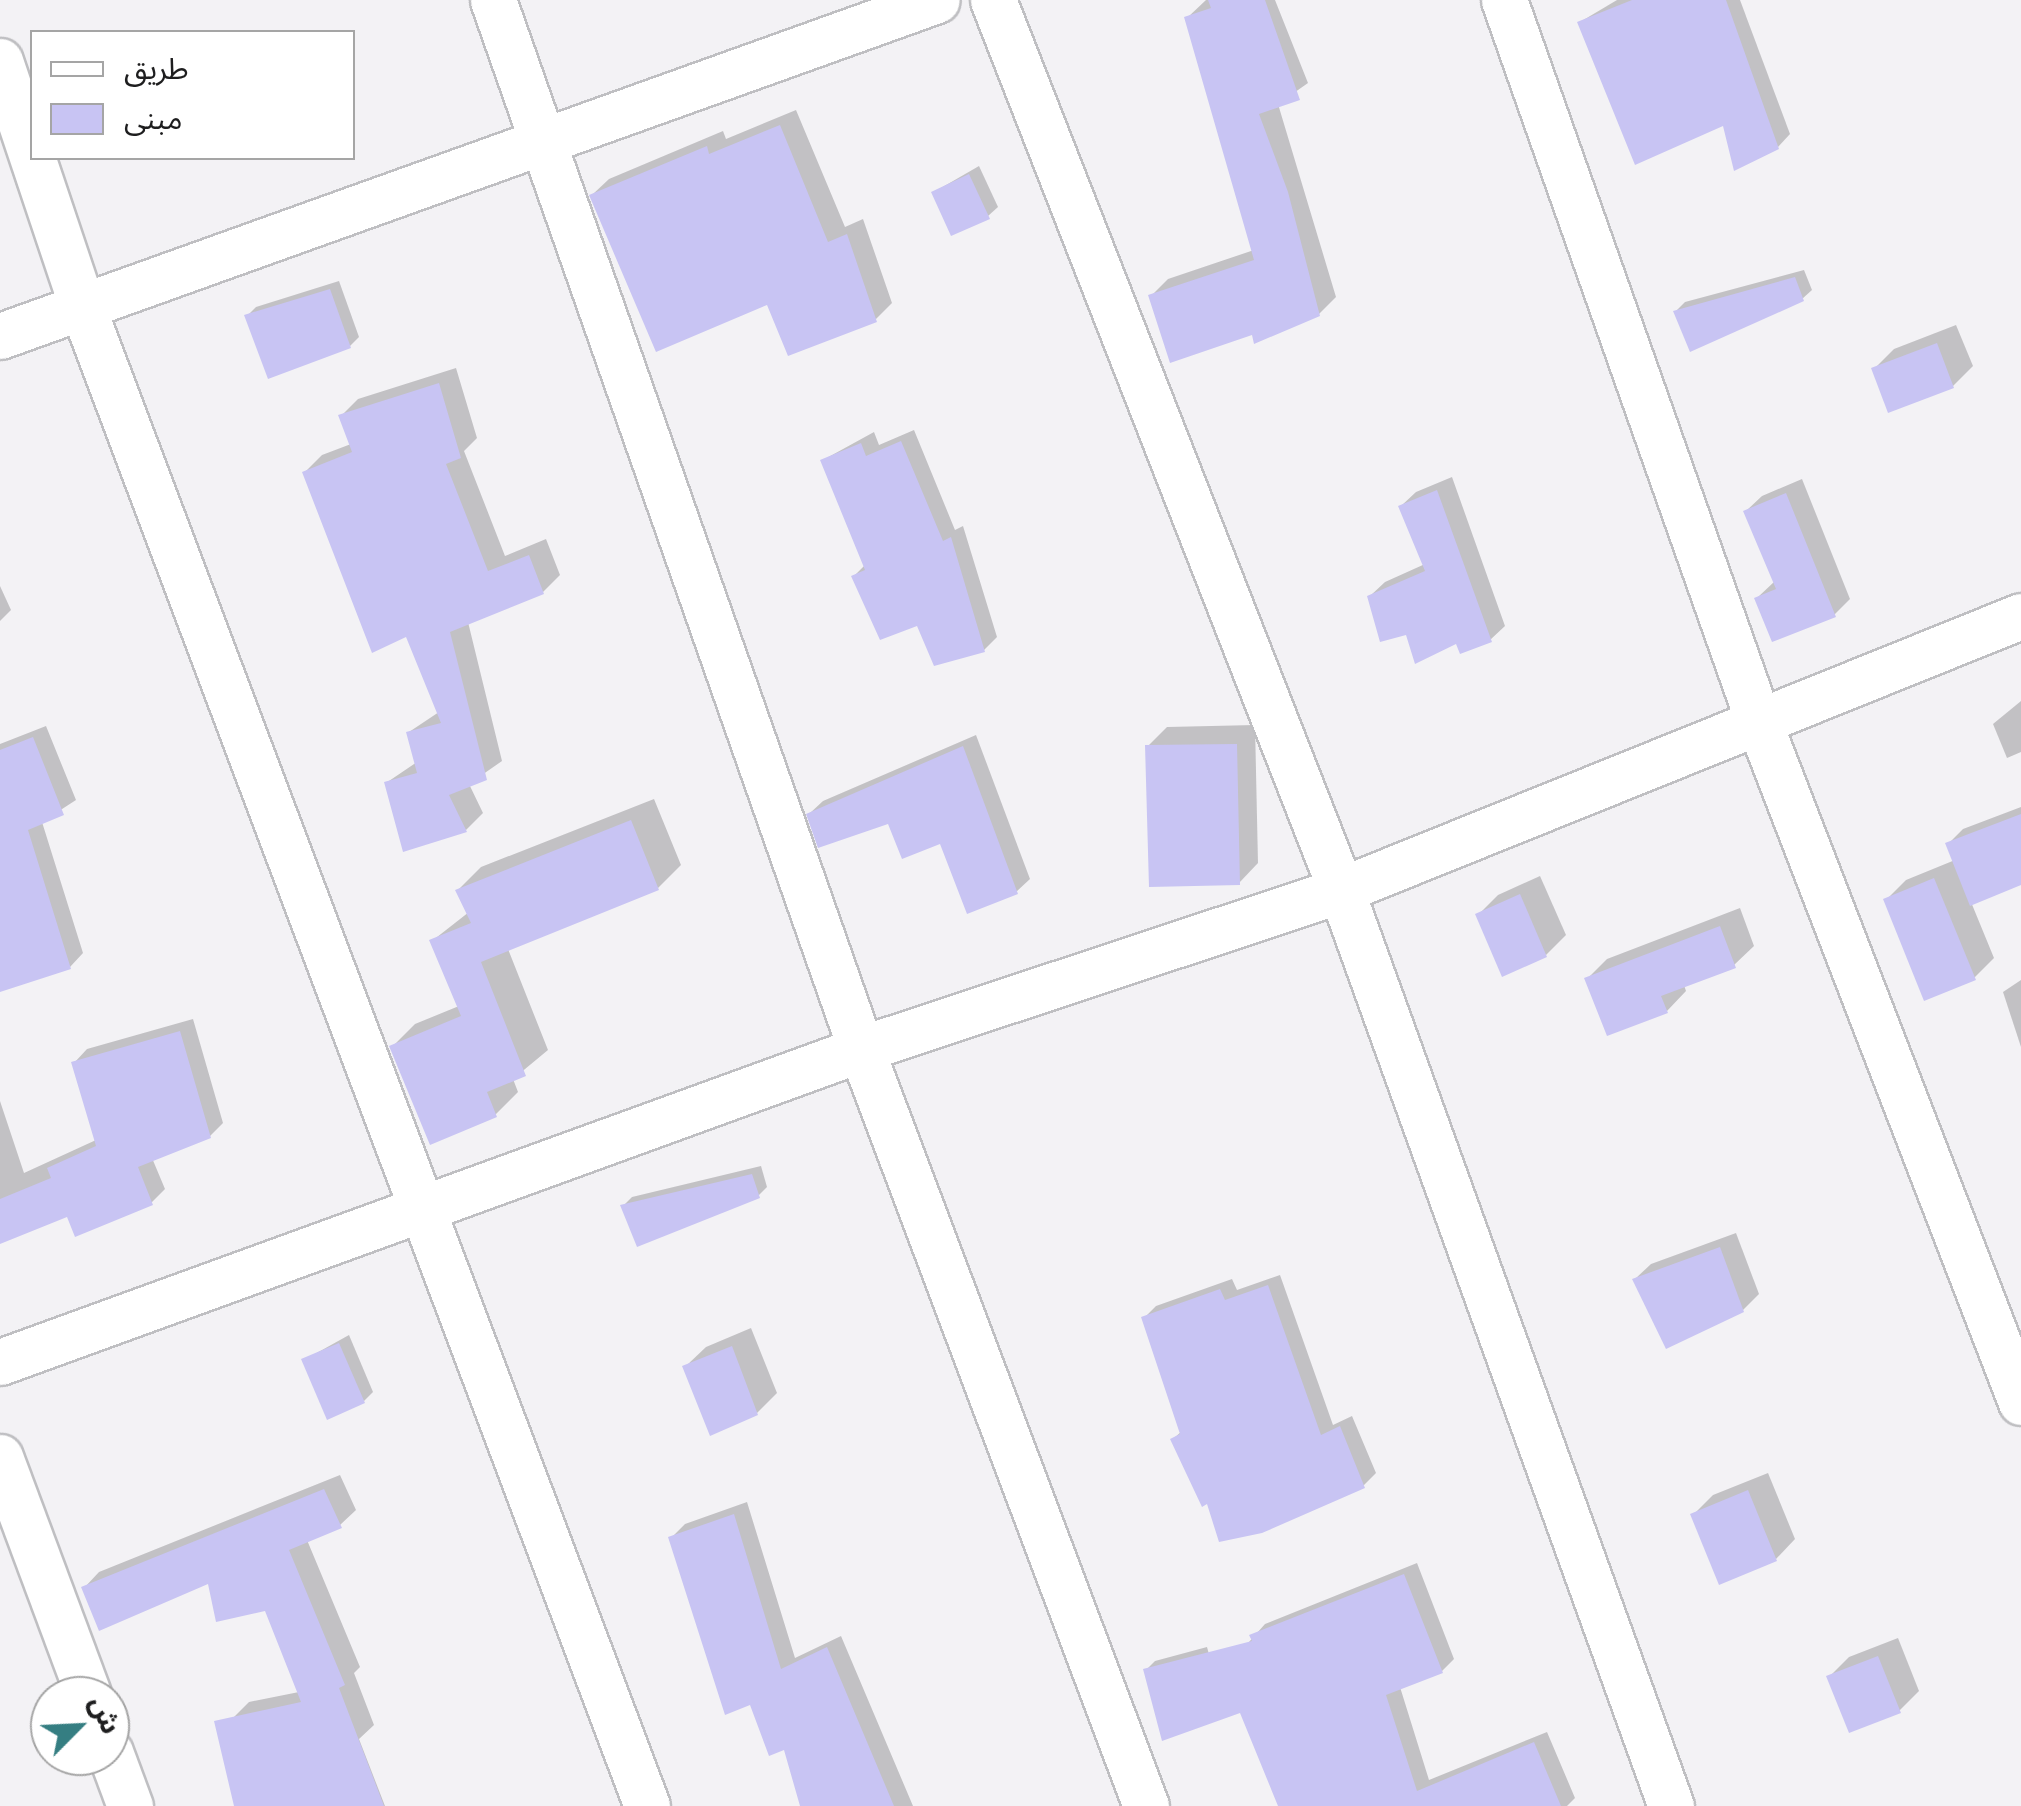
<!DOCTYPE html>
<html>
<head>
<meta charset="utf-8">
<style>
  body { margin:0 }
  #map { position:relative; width:2021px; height:1806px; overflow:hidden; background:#f3f2f5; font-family:"PT Sans Narrow","Noto Sans Arabic",sans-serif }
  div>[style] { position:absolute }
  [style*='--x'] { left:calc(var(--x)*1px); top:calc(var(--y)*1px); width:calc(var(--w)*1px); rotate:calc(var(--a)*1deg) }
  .shadow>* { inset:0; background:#0003 }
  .building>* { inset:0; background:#c8c4f3 }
  .roads { filter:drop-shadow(2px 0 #bfbfc2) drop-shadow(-2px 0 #bfbfc2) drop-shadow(0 2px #bfbfc2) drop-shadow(0 -2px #bfbfc2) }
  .street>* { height:45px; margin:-22.5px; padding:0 22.5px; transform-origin:22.5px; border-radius:22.5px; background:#fff }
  span { translate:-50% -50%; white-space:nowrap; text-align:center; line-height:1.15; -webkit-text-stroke:9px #fff; paint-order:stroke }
  .legend { position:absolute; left:30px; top:30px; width:325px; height:130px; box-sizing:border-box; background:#fff; border:2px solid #a5a5a5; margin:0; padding:12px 18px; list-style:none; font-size:30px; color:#1e1e1f }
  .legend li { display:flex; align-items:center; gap:20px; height:50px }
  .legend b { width:50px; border:2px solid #a5a5a5 }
  .north { position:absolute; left:30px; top:1676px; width:100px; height:100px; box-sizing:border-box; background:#fff; border:2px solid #a5a5a5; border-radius:50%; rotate:66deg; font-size:28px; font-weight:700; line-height:40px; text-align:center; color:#1e1e1f }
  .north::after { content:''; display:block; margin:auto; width:35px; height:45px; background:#357e82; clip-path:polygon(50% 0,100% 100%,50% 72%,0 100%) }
</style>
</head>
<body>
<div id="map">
  <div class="shadow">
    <i style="clip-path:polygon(1206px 0,1275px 0,1308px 83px,1278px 104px,1336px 297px,1319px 314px,1254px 332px,1151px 296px,1168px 279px,1254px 250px,1187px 18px)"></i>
    <i style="clip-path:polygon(1617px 0,1740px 0,1790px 134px,1778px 147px,1725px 122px,1580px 22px)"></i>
    <i style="clip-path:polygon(796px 110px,845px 227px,863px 219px,892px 303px,876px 319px,769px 301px,592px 195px,609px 179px,723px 131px,726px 139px)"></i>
    <i style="clip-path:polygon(979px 166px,998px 207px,988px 216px,934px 192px)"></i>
    <i style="clip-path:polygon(1804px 270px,1812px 290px,1802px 299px,1676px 311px,1685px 302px)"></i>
    <i style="clip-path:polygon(339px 281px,359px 337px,350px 346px,247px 316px,256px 307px)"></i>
    <i style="clip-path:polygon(1956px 325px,1973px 366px,1953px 386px,1874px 369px,1894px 349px)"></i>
    <i style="clip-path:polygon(456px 368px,477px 438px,464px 451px,505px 556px,546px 539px,560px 575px,543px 592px,468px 622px,502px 761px,469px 784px,483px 813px,466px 830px,386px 783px,417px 762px,409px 732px,439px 712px,407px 634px,305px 472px,322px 455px,351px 444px,341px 416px,358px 399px)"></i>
    <i style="clip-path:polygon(914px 430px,955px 530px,963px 526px,997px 637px,984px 650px,919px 622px,854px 576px,865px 565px,823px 460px,874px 432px,879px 445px)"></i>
    <i style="clip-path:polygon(1452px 477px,1505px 626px,1490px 640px,1408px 632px,1370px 596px,1385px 582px,1425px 564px,1401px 506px,1416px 492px)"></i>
    <i style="clip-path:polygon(1802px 479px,1850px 599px,1834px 615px,1757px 598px,1775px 581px,1746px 511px,1762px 496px)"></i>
    <i style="clip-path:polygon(0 586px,11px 610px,0 621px)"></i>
    <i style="clip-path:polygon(2021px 701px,2021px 752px,2007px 758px,1993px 724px)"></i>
    <i style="clip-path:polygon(1255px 725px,1258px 863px,1239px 883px,1148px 746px,1167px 727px)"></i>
    <i style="clip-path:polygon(46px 726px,76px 800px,42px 822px,83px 953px,70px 967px,0 990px,0 744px)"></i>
    <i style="clip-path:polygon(976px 735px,1030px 879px,1016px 892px,942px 840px,889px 821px,809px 814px,823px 801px)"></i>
    <i style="clip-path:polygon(654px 799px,681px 865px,658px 888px,508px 949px,548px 1050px,513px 1079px,518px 1092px,495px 1115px,392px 1047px,415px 1024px,459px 1006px,432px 941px,469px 912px,458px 890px,481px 867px)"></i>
    <i style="clip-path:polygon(2021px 807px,2021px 882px,1971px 902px,1994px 958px,1974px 978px,1886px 900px,1906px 880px,1955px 860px,1948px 844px,1963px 829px)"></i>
    <i style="clip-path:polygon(1540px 876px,1566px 935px,1546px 955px,1478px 915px,1498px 895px)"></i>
    <i style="clip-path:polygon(1740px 908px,1754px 946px,1734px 965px,1684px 985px,1686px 991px,1667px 1011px,1587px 979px,1607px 959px)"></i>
    <i style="clip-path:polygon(2021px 980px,2021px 1047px,2003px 992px)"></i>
    <i style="clip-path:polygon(193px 1019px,223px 1123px,210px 1136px,152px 1158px,165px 1189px,151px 1203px,68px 1214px,0 1241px,0 1101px,24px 1173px,96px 1140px,74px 1063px,87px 1049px)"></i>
    <i style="clip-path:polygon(761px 1166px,767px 1187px,758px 1196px,623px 1206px,632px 1197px)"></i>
    <i style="clip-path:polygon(1736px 1233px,1759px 1294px,1743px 1310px,1635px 1279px,1651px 1264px)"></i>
    <i style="clip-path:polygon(1280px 1275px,1333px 1425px,1352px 1416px,1376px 1473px,1364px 1485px,1209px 1501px,1173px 1439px,1182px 1431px,1144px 1318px,1156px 1306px,1232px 1279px,1237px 1290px)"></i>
    <i style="clip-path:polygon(751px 1328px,777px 1393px,757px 1413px,686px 1366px,706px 1347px)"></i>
    <i style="clip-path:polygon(349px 1335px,373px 1392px,364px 1401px,304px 1360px)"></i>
    <i style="clip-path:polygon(1768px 1473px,1795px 1539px,1776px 1559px,1693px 1515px,1713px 1495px)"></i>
    <i style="clip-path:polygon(340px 1475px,356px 1510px,340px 1525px,307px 1540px,360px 1667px,354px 1673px,374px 1725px,359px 1739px,385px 1806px,269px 1806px,233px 1718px,249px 1702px,299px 1692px,266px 1608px,210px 1581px,84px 1588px,99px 1572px)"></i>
    <i style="clip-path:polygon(747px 1502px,795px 1658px,841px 1636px,913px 1806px,803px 1806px,785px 1747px,751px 1702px,671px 1538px,685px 1524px)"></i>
    <i style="clip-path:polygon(1417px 1563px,1454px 1659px,1442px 1671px,1400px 1687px,1429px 1780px,1547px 1732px,1575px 1798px,1567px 1806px,1317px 1806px,1249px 1642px,1265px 1624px)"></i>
    <i style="clip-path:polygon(1898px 1638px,1919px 1691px,1899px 1711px,1829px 1677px,1849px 1657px)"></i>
    <i style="clip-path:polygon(1207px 1647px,1224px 1710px,1146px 1670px,1155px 1661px)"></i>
  </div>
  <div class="building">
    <i style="clip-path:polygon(1208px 0,1265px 0,1300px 100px,1259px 114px,1288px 192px,1320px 316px,1254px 344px,1252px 335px,1170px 363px,1148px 295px,1254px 260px,1184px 17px,1211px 8px)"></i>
    <i style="clip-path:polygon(1632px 0,1726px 0,1779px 149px,1734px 171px,1723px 126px,1635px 165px,1577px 22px)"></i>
    <i style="clip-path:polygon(780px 125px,828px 242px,847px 234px,877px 322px,788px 356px,767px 305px,656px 352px,589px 195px,707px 146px,709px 154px)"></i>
    <i style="clip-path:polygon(969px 174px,990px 219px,951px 236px,931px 192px)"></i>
    <i style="clip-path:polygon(1795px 277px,1804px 301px,1690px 352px,1673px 311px)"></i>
    <i style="clip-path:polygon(330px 289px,351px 348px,268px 379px,244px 315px)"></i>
    <i style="clip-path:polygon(1937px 343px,1954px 388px,1888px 413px,1871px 368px)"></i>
    <i style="clip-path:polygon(439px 383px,461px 458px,446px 464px,488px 571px,529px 555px,544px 594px,450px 632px,487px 780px,449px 795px,467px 832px,403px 852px,384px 782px,417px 773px,406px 732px,441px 723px,406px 637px,372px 653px,302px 472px,352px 452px,338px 415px)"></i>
    <i style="clip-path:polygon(901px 441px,943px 541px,951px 537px,985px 652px,934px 666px,917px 626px,880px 640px,851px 576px,865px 570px,820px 460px,861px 443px,866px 456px)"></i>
    <i style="clip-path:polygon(1437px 490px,1492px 642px,1460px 654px,1456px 644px,1415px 664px,1406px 635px,1380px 642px,1367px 596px,1425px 571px,1398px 506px)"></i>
    <i style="clip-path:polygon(1786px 493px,1836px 617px,1772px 642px,1754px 598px,1776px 589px,1743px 511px)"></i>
    <i style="clip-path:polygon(33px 737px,64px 815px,28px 830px,71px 969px,0 992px,0 750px)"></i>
    <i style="clip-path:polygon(1237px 744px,1240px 885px,1149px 887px,1145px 745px)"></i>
    <i style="clip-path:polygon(963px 746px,1018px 894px,967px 914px,940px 844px,902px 859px,888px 824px,818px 848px,806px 814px)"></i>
    <i style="clip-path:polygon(2021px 814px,2021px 885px,1970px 906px,1945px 843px)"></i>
    <i style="clip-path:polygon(631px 820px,659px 890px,481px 962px,526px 1076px,487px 1092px,497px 1117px,430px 1145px,389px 1046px,461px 1016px,429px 940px,471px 923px,455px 890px)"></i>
    <i style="clip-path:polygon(1934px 878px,1976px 980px,1924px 1001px,1883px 899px)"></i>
    <i style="clip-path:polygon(1520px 894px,1547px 957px,1502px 977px,1475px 914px)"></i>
    <i style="clip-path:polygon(1720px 926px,1736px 968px,1661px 996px,1668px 1013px,1607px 1036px,1584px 978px)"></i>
    <i style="clip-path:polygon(180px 1031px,211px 1138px,138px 1167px,153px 1205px,75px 1237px,67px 1217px,0 1244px,0 1199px,51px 1178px,47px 1168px,96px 1146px,71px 1062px)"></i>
    <i style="clip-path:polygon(752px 1174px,760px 1198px,637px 1247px,620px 1205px)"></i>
    <i style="clip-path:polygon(1720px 1247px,1744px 1312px,1666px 1349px,1632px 1279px)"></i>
    <i style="clip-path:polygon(1268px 1285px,1321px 1435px,1340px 1426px,1365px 1488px,1262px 1533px,1219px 1542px,1207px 1504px,1202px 1507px,1170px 1439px,1180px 1434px,1141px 1317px,1220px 1289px,1225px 1300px)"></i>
    <i style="clip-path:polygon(339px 1343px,365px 1403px,327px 1420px,301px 1359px)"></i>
    <i style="clip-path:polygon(732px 1346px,758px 1415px,710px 1436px,682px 1366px)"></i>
    <i style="clip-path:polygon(324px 1489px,342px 1528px,289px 1550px,345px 1685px,339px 1688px,384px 1806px,234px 1806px,214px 1721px,301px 1702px,265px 1611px,216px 1622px,208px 1584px,99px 1631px,81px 1587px)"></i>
    <i style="clip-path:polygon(1748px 1490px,1777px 1561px,1719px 1585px,1690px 1514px)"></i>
    <i style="clip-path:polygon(734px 1514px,781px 1669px,827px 1647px,894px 1806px,800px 1806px,784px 1750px,769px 1756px,750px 1705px,725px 1715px,668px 1537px)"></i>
    <i style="clip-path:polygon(1404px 1574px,1443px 1673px,1386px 1695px,1417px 1791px,1534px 1742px,1561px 1806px,1278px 1806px,1240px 1713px,1162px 1741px,1143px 1669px,1252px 1641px,1249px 1635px)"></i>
    <i style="clip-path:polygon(1878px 1656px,1901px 1713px,1849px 1733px,1826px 1676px)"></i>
  </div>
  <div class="roads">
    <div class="street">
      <i style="--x:493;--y:0;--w:1112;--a:70.67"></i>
      <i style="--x:861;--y:1049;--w:809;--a:69.37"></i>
      <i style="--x:993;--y:0;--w:956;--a:68.64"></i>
      <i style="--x:1341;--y:890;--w:974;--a:70.19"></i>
      <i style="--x:1504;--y:0;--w:763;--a:70.57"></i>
      <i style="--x:1758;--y:720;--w:731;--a:68.91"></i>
      <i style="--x:0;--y:61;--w:258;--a:71.5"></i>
      <i style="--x:82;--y:306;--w:1603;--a:69.36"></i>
      <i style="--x:0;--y:336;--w:995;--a:-19.73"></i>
      <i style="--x:0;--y:1362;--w:916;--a:-19.98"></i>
      <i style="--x:861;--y:1049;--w:506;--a:-18.33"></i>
      <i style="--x:1341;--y:890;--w:733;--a:-21.95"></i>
      <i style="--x:0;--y:1457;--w:255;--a:69.6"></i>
      <i style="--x:110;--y:1752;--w:58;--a:69.7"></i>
    </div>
  </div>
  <ul class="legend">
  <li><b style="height:12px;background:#fff"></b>طريق</li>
  <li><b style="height:28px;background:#c8c4f3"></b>مبنى</li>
  </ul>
  <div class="north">ش</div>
</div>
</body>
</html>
